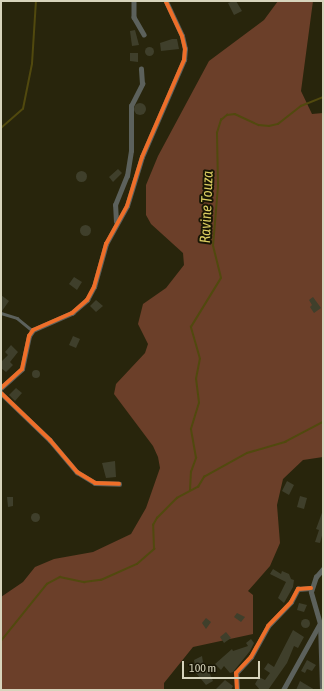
<!DOCTYPE html>
<html>
<head>
<meta charset="utf-8">
<style>
  body { margin:0 }
  #map { position:relative; width:324px; height:691px; overflow:hidden; background:#28250c; font-family:"Asap Condensed",sans-serif }
  div>[style] { position:absolute }
  [style*='--x'] { left:calc(var(--x)*1px); top:calc(var(--y)*1px); width:calc(var(--w)*1px); rotate:calc(var(--a)*1deg) }
  .green>* { inset:0; background:#6b3f29 }
  .stream>* { height:1.5px; margin:-0.75px; padding:0 0.75px; transform-origin:0.75px; border-radius:0.75px; background:#51490e }
  .building>* { inset:0; background:#3f3f2b }
  .round { border-radius:50% }
  .service>* { height:2.5px; margin:-1.25px; padding:0 1.25px; transform-origin:1.25px; border-radius:1.25px; background:#5c615c }
  .minor>* { height:4.5px; margin:-2.25px; padding:0 2.25px; transform-origin:2.25px; border-radius:2.25px; background:#5c615c }
  .cycleway>* { height:4px; margin:-2px; padding:0 2px; transform-origin:2px; border-radius:2px; background:#ee6e29 }
  span { translate:-50% -50%; white-space:nowrap; text-align:center; line-height:1.15; -webkit-text-stroke:4px #191605; paint-order:stroke }
  .water-label { font-size:15px; color:#dbcd61; font-style:italic }
  .frame { position:absolute; inset:0; border:2px solid #d7d4bc; pointer-events:none }
  .scale { position:absolute; left:182px; top:661px; width:78px; height:18px; box-sizing:border-box; border:2px solid #d7d4bc; border-top:0; padding-left:5px; font-size:12px; line-height:14px; white-space:nowrap; color:#d7d4bc; -webkit-text-stroke:3px #191605; paint-order:stroke }
</style>
</head>
<body>
<div id="map">
  <div class="green">
    <i style="clip-path:polygon(278px 1px,313px 1px,301px 91px,312px 114px,323px 113px,323px 457px,303px 460px,283px 479px,277px 505px,280px 543px,270px 566px,248px 591px,253px 595px,253px 634px,193px 647px,164px 683px,164px 690px,1px 690px,1px 597px,23px 582px,35px 567px,54px 559px,93px 552px,131px 534px,146px 508px,160px 468px,158px 457px,153px 446px,114px 394px,116px 384px,145px 353px,148px 344px,138px 324px,143px 304px,166px 288px,184px 265px,183px 253px,151px 224px,146px 215px,146px 185px,158px 156px,209px 61px,264px 20px)"></i>
  </div>
  <div class="stream">
    <i style="--x:1;--y:128;--w:29;--a:-41"></i>
    <i style="--x:23;--y:109;--w:46;--a:-78.7"></i>
    <i style="--x:32;--y:64;--w:63;--a:-86.4"></i>
    <i style="--x:190;--y:490;--w:18;--a:-87"></i>
    <i style="--x:191;--y:472;--w:15;--a:-70"></i>
    <i style="--x:196;--y:458;--w:29;--a:-100"></i>
    <i style="--x:191;--y:429;--w:27;--a:-73"></i>
    <i style="--x:199;--y:403;--w:24;--a:-97"></i>
    <i style="--x:196;--y:379;--w:20;--a:-79"></i>
    <i style="--x:200;--y:359;--w:33;--a:-106"></i>
    <i style="--x:191;--y:327;--w:57;--a:-58.5"></i>
    <i style="--x:221;--y:278;--w:33;--a:-104"></i>
    <i style="--x:213;--y:246;--w:60;--a:-85.2"></i>
    <i style="--x:218;--y:186;--w:53;--a:-91.1"></i>
    <i style="--x:217;--y:133;--w:14;--a:-73"></i>
    <i style="--x:221;--y:120;--w:8;--a:-40"></i>
    <i style="--x:227;--y:115;--w:8;--a:-7"></i>
    <i style="--x:235;--y:114;--w:26;--a:25"></i>
    <i style="--x:259;--y:125;--w:10;--a:6"></i>
    <i style="--x:269;--y:126;--w:9;--a:-13"></i>
    <i style="--x:278;--y:124;--w:29;--a:-38"></i>
    <i style="--x:301;--y:106;--w:24;--a:-22"></i>
    <i style="--x:1;--y:641;--w:73;--a:-51.1"></i>
    <i style="--x:47;--y:584;--w:15;--a:-28"></i>
    <i style="--x:60;--y:577;--w:25;--a:12"></i>
    <i style="--x:84;--y:582;--w:17;--a:-7"></i>
    <i style="--x:101;--y:580;--w:39;--a:-24"></i>
    <i style="--x:137;--y:564;--w:23;--a:-41"></i>
    <i style="--x:154;--y:549;--w:24;--a:-92"></i>
    <i style="--x:153;--y:525;--w:8;--a:-60"></i>
    <i style="--x:157;--y:518;--w:28;--a:-45"></i>
    <i style="--x:177;--y:498;--w:24;--a:-28"></i>
    <i style="--x:198;--y:487;--w:12;--a:-59"></i>
    <i style="--x:204;--y:477;--w:49;--a:-29.2"></i>
    <i style="--x:247;--y:453;--w:40;--a:-16"></i>
    <i style="--x:285;--y:442;--w:43;--a:-27.8"></i>
  </div>
  <div class="building">
    <i style="clip-path:polygon(233px 1px,236px 1px,242px 11px,234px 15px,228px 3px)"></i>
    <i style="clip-path:polygon(135px 30px,139px 45px,132px 46px,130px 31px)"></i>
    <i style="clip-path:polygon(172px 39px,177px 39px,179px 49px,161px 51px,160px 43px)"></i>
    <i class="round" style="left:144.5px;top:46.5px;width:9px;height:9px"></i>
    <i style="clip-path:polygon(130px 53px,138px 53px,138px 62px,130px 61px)"></i>
    <i class="round" style="left:134px;top:103px;width:12px;height:12px"></i>
    <i style="clip-path:polygon(118px 169px,122px 173px,113px 182px,109px 177px)"></i>
    <i class="round" style="left:75.5px;top:170.5px;width:11px;height:11px"></i>
    <i class="round" style="left:79.5px;top:224.5px;width:11px;height:11px"></i>
    <i style="clip-path:polygon(74px 277px,82px 282px,77px 290px,69px 284px)"></i>
    <i style="clip-path:polygon(1px 295px,9px 301px,2px 311px,1px 310px)"></i>
    <i style="clip-path:polygon(313px 297px,321px 308px,314px 313px,310px 307px,312px 305px,309px 300px)"></i>
    <i style="clip-path:polygon(96px 300px,103px 306px,96px 312px,90px 306px)"></i>
    <i style="clip-path:polygon(73px 336px,80px 339px,76px 348px,69px 345px)"></i>
    <i style="clip-path:polygon(11px 345px,18px 352px,10px 362px,13px 365px,6px 372px,1px 368px,1px 362px,8px 355px,5px 352px)"></i>
    <i class="round" style="left:32px;top:370px;width:8px;height:8px"></i>
    <i style="clip-path:polygon(16px 388px,22px 393px,15px 401px,9px 395px)"></i>
    <i style="clip-path:polygon(115px 461px,116px 477px,106px 478px,102px 463px)"></i>
    <i style="clip-path:polygon(287px 481px,294px 485px,289px 495px,282px 491px)"></i>
    <i style="clip-path:polygon(300px 496px,307px 498px,304px 509px,297px 507px)"></i>
    <i style="clip-path:polygon(7px 497px,13px 497px,13px 506px,8px 507px)"></i>
    <i style="clip-path:polygon(323px 510px,323px 532px,320px 543px,315px 542px,319px 530px,316px 529px)"></i>
    <i class="round" style="left:30.5px;top:512.5px;width:9px;height:9px"></i>
    <i style="clip-path:polygon(273px 569px,281px 574px,282px 571px,289px 574px,291px 579px,294px 580px,293px 587px,284px 603px,278px 598px,286px 582px,270px 574px)"></i>
    <i style="clip-path:polygon(299px 603px,307px 605px,304px 612px,297px 610px)"></i>
    <i style="clip-path:polygon(237px 613px,245px 617px,241px 622px,234px 617px)"></i>
    <i style="clip-path:polygon(206px 618px,211px 622px,206px 629px,202px 623px)"></i>
    <i class="round" style="left:300.5px;top:618.5px;width:9px;height:9px"></i>
    <i style="clip-path:polygon(293px 630px,304px 637px,298px 648px,294px 646px,287px 663px,268px 690px,260px 690px,255px 684px,259px 677px,265px 680px,270px 673px,264px 669px,268px 663px,274px 667px)"></i>
    <i style="clip-path:polygon(226px 632px,231px 638px,224px 643px,220px 637px)"></i>
    <i style="clip-path:polygon(251px 639px,254px 643px,250px 651px,233px 672px,230px 673px,224px 666px,221px 670px,215px 664px,232px 649px,233px 651px,248px 646px,246px 643px)"></i>
    <i style="clip-path:polygon(202px 656px,204px 668px,207px 667px,213px 681px,206px 685px,196px 673px,194px 660px)"></i>
    <i style="clip-path:polygon(307px 660px,316px 665px,312px 671px,307px 669px,305px 673px,301px 671px)"></i>
    <i style="clip-path:polygon(225px 680px,233px 686px,231px 690px,215px 690px)"></i>
    <i style="clip-path:polygon(300px 681px,315px 690px,296px 690px)"></i>
  </div>
  <div class="service">
    <i style="--x:1;--y:313;--w:17;--a:17"></i>
    <i style="--x:17;--y:318;--w:19;--a:39"></i>
  </div>
  <div class="minor">
    <i style="--x:134;--y:1;--w:16;--a:90"></i>
    <i style="--x:134;--y:17;--w:20;--a:60"></i>
    <i style="--x:116;--y:222;--w:17;--a:-93"></i>
    <i style="--x:115;--y:205;--w:31;--a:-68"></i>
    <i style="--x:127;--y:176;--w:25;--a:-81"></i>
    <i style="--x:131;--y:151;--w:45;--a:-90"></i>
    <i style="--x:131;--y:106;--w:25;--a:-63"></i>
    <i style="--x:142;--y:84;--w:15;--a:-94"></i>
    <i style="--x:1;--y:388;--w:28;--a:-42"></i>
    <i style="--x:22;--y:369;--w:34;--a:-78"></i>
    <i style="--x:29;--y:336;--w:7;--a:-56"></i>
    <i style="--x:33;--y:330;--w:43;--a:-23.6"></i>
    <i style="--x:72;--y:313;--w:20;--a:-41"></i>
    <i style="--x:87;--y:300;--w:15;--a:-62"></i>
    <i style="--x:94;--y:287;--w:45;--a:-74.4"></i>
    <i style="--x:106;--y:244;--w:43;--a:-61.1"></i>
    <i style="--x:127;--y:206;--w:51;--a:-73"></i>
    <i style="--x:142;--y:157;--w:106;--a:-66.6"></i>
    <i style="--x:184;--y:60;--w:11;--a:-85"></i>
    <i style="--x:185;--y:49;--w:13;--a:-103"></i>
    <i style="--x:182;--y:36;--w:38;--a:-115"></i>
    <i style="--x:1;--y:393;--w:68;--a:43.8"></i>
    <i style="--x:50;--y:440;--w:42;--a:49.8"></i>
    <i style="--x:77;--y:472;--w:21;--a:31"></i>
    <i style="--x:95;--y:483;--w:24;--a:2"></i>
    <i style="--x:237;--y:690;--w:17;--a:-93"></i>
    <i style="--x:236;--y:673;--w:22;--a:-47"></i>
    <i style="--x:251;--y:657;--w:35;--a:-61"></i>
    <i style="--x:268;--y:626;--w:33;--a:-46"></i>
    <i style="--x:291;--y:602;--w:15;--a:-62"></i>
    <i style="--x:298;--y:589;--w:13;--a:-4"></i>
    <i style="--x:283;--y:690;--w:74;--a:-61"></i>
    <i style="--x:322;--y:690;--w:66;--a:-91.7"></i>
    <i style="--x:320;--y:624;--w:33;--a:-106"></i>
    <i style="--x:311;--y:592;--w:16;--a:-72"></i>
    <i style="--x:316;--y:577;--w:11;--a:-49"></i>
  </div>
  <div class="cycleway">
    <i style="--x:1;--y:388;--w:28;--a:-42"></i>
    <i style="--x:22;--y:369;--w:34;--a:-78"></i>
    <i style="--x:29;--y:336;--w:7;--a:-56"></i>
    <i style="--x:33;--y:330;--w:43;--a:-23.6"></i>
    <i style="--x:72;--y:313;--w:20;--a:-41"></i>
    <i style="--x:87;--y:300;--w:15;--a:-62"></i>
    <i style="--x:94;--y:287;--w:45;--a:-74.4"></i>
    <i style="--x:106;--y:244;--w:43;--a:-61.1"></i>
    <i style="--x:127;--y:206;--w:51;--a:-73"></i>
    <i style="--x:142;--y:157;--w:106;--a:-66.6"></i>
    <i style="--x:184;--y:60;--w:11;--a:-85"></i>
    <i style="--x:185;--y:49;--w:13;--a:-103"></i>
    <i style="--x:182;--y:36;--w:38;--a:-115"></i>
    <i style="--x:1;--y:393;--w:68;--a:43.8"></i>
    <i style="--x:50;--y:440;--w:42;--a:49.8"></i>
    <i style="--x:77;--y:472;--w:21;--a:31"></i>
    <i style="--x:95;--y:483;--w:24;--a:2"></i>
    <i style="--x:237;--y:690;--w:17;--a:-93"></i>
    <i style="--x:236;--y:673;--w:22;--a:-47"></i>
    <i style="--x:251;--y:657;--w:35;--a:-61"></i>
    <i style="--x:268;--y:626;--w:33;--a:-46"></i>
    <i style="--x:291;--y:602;--w:15;--a:-62"></i>
    <i style="--x:298;--y:589;--w:13;--a:-4"></i>
  </div>
  <div class="water-label">
    <span style="left:206px;top:207px;rotate:-88deg">Ravine Touza</span>
  </div>
  <div class="frame"></div>
  <div class="scale">100 m</div>
</div>
</body>
</html>
